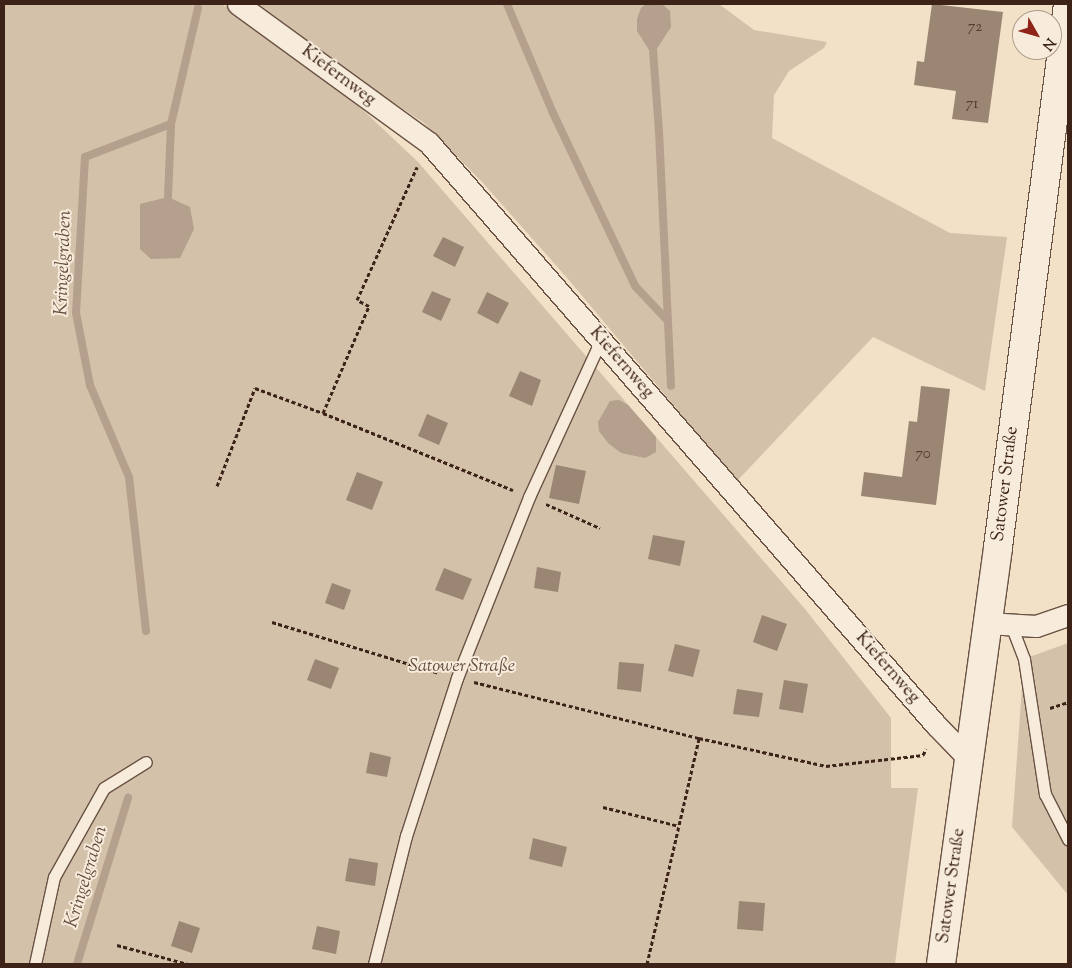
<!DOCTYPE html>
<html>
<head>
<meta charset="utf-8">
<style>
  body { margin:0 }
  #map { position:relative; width:1072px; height:968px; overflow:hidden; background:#f2e1c7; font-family:"Sorts Mill Goudy",serif }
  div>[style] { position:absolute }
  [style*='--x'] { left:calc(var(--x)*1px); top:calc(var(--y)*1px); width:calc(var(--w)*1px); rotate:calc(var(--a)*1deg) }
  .green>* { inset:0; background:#d3c1a9 }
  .water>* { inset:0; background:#b4a08c }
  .stream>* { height:8px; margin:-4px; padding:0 4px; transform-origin:4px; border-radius:4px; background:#b4a08c }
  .building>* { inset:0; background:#9b8573 }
  .path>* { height:3px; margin-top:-1.5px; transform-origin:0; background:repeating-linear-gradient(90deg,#3d2218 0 4px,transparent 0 6.5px) }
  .roads { filter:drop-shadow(1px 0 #6a5244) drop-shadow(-1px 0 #6a5244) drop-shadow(0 1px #6a5244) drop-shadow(0 -1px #6a5244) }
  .service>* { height:11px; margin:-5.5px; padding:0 5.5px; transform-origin:5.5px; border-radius:5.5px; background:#f7ecdb }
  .minor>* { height:21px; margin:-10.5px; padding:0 10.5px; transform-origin:10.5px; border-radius:10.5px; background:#f7ecdb }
  .secondary>* { height:28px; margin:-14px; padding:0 14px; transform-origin:14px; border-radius:14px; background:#f7ecdb }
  span { translate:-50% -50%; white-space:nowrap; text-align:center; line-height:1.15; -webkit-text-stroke:4px #f7ecdb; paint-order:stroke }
  .number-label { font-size:15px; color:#543b2f }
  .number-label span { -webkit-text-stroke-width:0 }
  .street-label { font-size:18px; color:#3d2218 }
  .park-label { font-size:18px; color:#624a3c; font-style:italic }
  .water-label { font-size:19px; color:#674e41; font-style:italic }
  .frame { position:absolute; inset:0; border:5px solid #3d2218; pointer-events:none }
  .north { position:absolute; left:1012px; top:10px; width:50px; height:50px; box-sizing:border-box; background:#f7ecdb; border:1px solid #ad9b8d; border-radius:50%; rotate:128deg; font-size:14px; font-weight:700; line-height:20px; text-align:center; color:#3d2218 }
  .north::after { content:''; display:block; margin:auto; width:18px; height:22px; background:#8f2418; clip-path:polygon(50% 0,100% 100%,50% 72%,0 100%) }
</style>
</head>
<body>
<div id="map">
  <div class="green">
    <i style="clip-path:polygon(4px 4px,222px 4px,296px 54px,364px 111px,418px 162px,805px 609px,891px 718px,891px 788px,918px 788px,895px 964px,4px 964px)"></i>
    <i style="clip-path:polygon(246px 4px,719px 4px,754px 30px,827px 42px,824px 48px,789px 71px,774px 95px,772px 138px,950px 233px,1007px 237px,985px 391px,873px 337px,737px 481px,568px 279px,483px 183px,424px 123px)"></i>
    <i style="clip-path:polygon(1068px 643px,1068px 895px,1012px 827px,1024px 659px)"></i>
  </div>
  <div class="water">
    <i style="clip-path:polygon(646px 4px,662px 4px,670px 11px,671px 27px,656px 50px,649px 50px,637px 31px,637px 19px,641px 8px)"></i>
    <i style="clip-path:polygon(168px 197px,190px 207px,194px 229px,180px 258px,151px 259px,140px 249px,140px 204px)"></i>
    <i style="clip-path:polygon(619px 400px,628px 405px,656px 437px,656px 452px,645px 458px,621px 453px,608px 443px,599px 431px,598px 422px,610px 401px)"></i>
  </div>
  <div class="stream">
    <i style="--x:507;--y:4;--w:118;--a:67.1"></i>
    <i style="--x:553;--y:113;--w:191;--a:64.6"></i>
    <i style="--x:635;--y:286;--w:47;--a:46.7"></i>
    <i style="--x:653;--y:50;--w:81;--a:85.8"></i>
    <i style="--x:659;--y:131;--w:255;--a:87.3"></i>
    <i style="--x:168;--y:197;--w:73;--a:-87.6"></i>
    <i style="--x:146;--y:631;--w:155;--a:-96.3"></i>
    <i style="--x:129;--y:477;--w:100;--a:-113"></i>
    <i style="--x:90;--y:385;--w:73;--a:-101"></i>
    <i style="--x:76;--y:313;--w:156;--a:-86.7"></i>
    <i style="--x:85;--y:157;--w:92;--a:-21"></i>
    <i style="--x:171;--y:124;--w:119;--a:-76.9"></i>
    <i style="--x:77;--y:964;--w:174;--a:-72.9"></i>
  </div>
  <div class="building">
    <i style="clip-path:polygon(932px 4px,1003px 12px,988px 123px,952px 119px,956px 91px,914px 85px,917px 61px,924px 62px)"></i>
    <i style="clip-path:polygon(443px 237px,464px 247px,455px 267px,433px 256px)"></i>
    <i style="clip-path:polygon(432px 291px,451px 299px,441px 321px,422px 312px)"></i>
    <i style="clip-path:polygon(487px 292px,509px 303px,498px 324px,477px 313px)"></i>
    <i style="clip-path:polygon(520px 371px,541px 380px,532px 406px,509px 396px)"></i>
    <i style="clip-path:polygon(921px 386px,950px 389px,936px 505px,861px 496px,864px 472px,902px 477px,909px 421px,917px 422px)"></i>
    <i style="clip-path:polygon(427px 414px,448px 423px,439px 445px,418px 436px)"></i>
    <i style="clip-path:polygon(556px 465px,586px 471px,579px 504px,549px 498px)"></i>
    <i style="clip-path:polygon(357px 472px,383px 482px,372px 510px,346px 500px)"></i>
    <i style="clip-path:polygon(653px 535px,685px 541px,680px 566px,648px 559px)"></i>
    <i style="clip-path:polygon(537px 567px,561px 572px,558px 592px,534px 588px)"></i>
    <i style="clip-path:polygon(444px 568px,472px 579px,463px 600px,435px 590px)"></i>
    <i style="clip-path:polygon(332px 583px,351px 590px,344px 610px,325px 603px)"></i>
    <i style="clip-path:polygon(762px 615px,787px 624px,777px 651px,753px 642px)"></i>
    <i style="clip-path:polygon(675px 644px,700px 650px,693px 677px,668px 671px)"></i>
    <i style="clip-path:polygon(315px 659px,339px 668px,331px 689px,307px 680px)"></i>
    <i style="clip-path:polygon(619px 662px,644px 664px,641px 692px,617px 689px)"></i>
    <i style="clip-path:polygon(784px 680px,808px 684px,803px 713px,779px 709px)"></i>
    <i style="clip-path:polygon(737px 689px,763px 693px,759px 717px,733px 714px)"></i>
    <i style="clip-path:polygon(370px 752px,391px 757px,387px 777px,366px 773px)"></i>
    <i style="clip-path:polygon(533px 838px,567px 847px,562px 867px,529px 859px)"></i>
    <i style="clip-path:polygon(349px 858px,378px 863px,375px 886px,345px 881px)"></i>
    <i style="clip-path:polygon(739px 901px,765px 903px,763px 931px,737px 929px)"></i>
    <i style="clip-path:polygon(179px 921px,200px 928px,192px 953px,171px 946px)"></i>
    <i style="clip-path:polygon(317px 926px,340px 931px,336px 954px,312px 949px)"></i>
  </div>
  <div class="path">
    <i style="--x:323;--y:413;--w:116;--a:-66.7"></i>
    <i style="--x:369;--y:306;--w:13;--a:-153"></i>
    <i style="--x:357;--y:300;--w:146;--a:-65.7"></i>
    <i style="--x:217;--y:486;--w:105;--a:-68.8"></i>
    <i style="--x:255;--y:388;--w:72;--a:20.2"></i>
    <i style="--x:323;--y:413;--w:205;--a:22.1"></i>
    <i style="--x:546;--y:504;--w:59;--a:24"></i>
    <i style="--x:272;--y:622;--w:175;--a:17"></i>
    <i style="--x:474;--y:682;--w:232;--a:14"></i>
    <i style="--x:699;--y:738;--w:130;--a:12.4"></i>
    <i style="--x:826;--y:766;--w:98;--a:-6.5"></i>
    <i style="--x:923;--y:755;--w:7;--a:-63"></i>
    <i style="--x:1050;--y:708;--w:19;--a:-18"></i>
    <i style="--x:603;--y:807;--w:78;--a:14"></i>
    <i style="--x:117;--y:945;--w:73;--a:15"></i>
    <i style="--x:647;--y:964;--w:232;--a:-77"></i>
  </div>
  <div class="roads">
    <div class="service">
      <i style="--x:1011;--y:625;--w:36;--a:69"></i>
      <i style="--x:1024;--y:659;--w:137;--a:81.2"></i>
      <i style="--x:1045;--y:794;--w:51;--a:62.9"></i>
      <i style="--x:35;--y:964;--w:89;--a:-77.7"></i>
      <i style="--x:54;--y:877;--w:102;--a:-60.7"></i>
      <i style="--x:104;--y:788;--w:49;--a:-31.8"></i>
      <i style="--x:374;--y:964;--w:132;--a:-76"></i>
      <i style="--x:406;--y:836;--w:166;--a:-72.1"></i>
      <i style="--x:457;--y:678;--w:195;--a:-68.3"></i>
      <i style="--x:529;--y:497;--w:173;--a:-65.4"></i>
    </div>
    <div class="minor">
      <i style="--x:238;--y:4;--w:236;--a:36"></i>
      <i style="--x:429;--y:143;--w:772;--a:48.94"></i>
      <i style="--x:936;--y:725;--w:49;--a:45.8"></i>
      <i style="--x:987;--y:623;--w:49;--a:3.5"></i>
      <i style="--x:1036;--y:626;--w:34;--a:-19"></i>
    </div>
    <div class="secondary">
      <i style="--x:941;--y:964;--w:421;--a:-82.2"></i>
      <i style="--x:998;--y:547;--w:547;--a:-82.65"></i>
    </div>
  </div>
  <div class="number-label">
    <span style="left:975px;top:28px">72</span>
    <span style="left:972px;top:105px">71</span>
    <span style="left:923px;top:455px">70</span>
  </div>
  <div class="street-label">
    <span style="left:338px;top:76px;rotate:37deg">Kiefernweg</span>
    <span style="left:621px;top:363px;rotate:49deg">Kiefernweg</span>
    <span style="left:1006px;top:484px;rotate:-83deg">Satower Straße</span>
    <span style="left:887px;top:668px;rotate:49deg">Kiefernweg</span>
    <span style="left:952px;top:886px;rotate:-82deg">Satower Straße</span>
  </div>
  <div class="park-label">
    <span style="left:462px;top:667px">Satower Straße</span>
  </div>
  <div class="water-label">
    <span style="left:64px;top:263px;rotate:-88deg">Kringelgraben</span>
    <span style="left:87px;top:877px;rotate:-73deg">Kringelgraben</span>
  </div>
  <div class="frame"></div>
  <div class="north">N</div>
</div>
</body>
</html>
